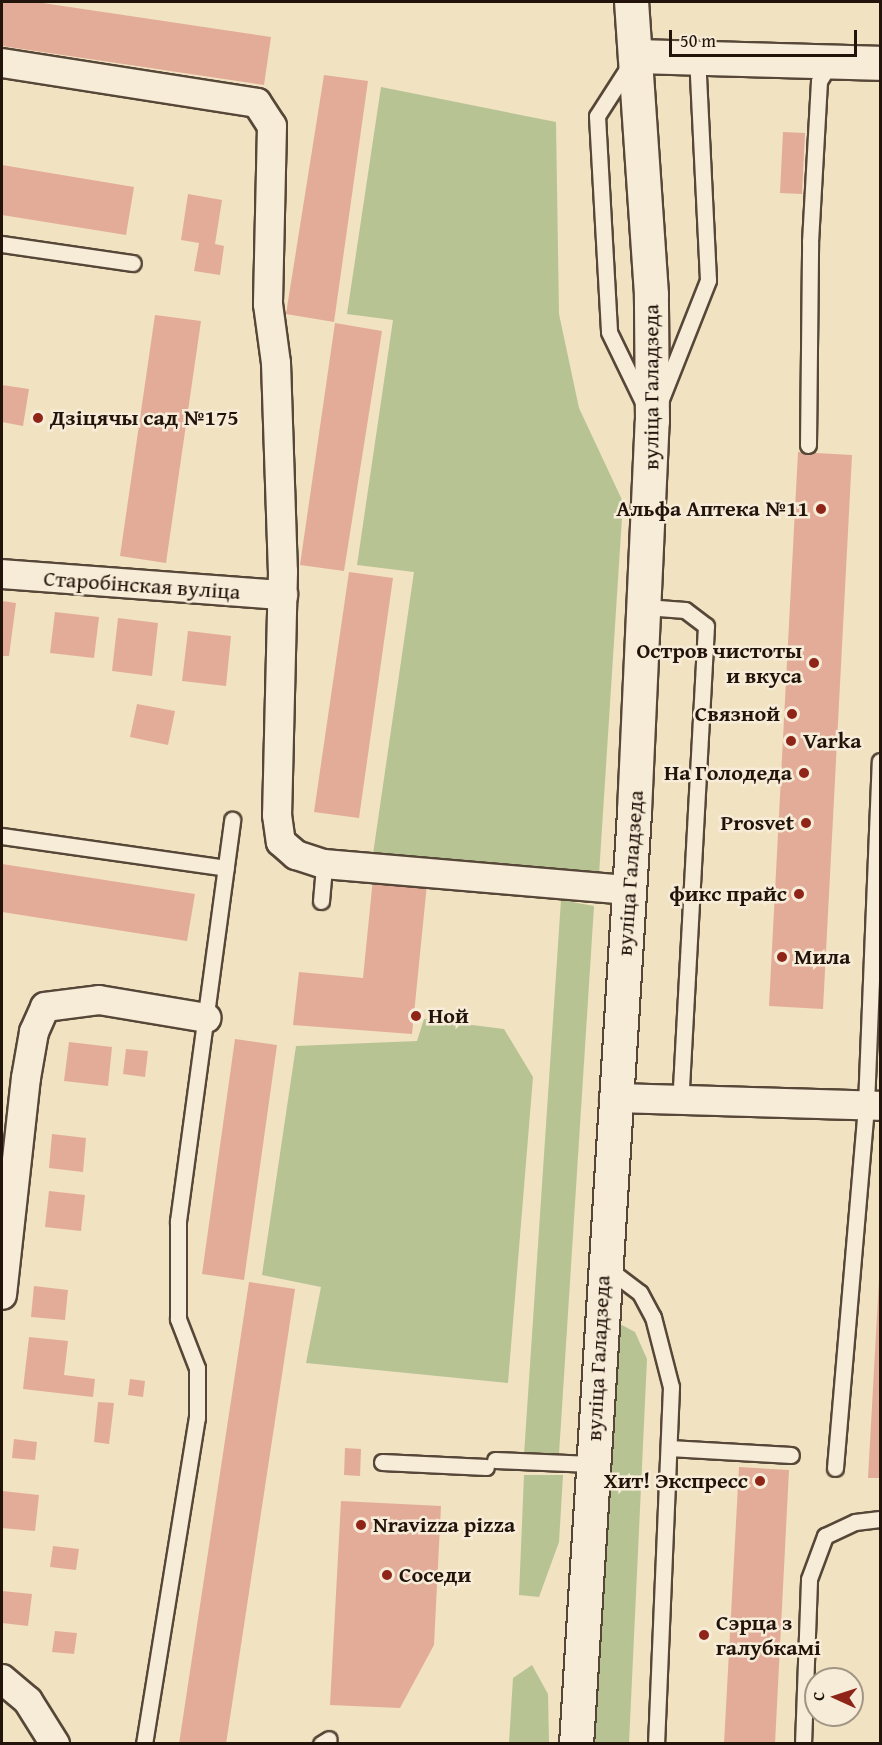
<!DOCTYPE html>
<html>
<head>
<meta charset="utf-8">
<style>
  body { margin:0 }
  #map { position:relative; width:882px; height:1745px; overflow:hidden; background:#f1e2c1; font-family:"Gentium Book Plus",serif }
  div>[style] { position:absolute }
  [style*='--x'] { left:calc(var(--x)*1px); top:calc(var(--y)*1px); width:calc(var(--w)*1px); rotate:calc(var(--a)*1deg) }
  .green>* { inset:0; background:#b8c394 }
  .building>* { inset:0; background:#e3ac99 }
  .roads { filter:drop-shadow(2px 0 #564738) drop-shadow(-2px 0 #564738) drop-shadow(0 2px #564738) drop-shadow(0 -2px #564738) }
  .lane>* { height:15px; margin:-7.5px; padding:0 7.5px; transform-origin:7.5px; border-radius:7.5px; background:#f6ecd7 }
  .street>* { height:28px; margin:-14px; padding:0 14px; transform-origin:14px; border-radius:14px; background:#f6ecd7 }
  .secondary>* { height:33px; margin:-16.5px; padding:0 16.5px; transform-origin:16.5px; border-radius:16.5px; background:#f6ecd7 }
  .dots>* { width:16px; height:16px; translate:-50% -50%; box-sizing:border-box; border:3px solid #f6ecd7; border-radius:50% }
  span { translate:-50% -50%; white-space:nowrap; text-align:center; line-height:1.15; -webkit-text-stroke:5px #f6ecd7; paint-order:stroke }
  .street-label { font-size:22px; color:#22130b }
  .poi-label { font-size:22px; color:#22130b; font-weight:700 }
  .left { translate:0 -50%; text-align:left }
  .right { translate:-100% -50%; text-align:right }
  .frame { position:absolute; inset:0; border:3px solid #22130b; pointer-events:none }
  .north { position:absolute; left:804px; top:1667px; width:60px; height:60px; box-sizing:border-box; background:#f6ecd7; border:2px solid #a19585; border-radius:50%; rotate:273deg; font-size:16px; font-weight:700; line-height:24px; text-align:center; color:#22130b }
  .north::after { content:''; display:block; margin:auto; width:21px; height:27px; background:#8f2418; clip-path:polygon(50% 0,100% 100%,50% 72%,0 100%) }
  .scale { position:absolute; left:669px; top:30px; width:188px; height:27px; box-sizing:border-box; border:3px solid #22130b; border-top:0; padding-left:8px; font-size:18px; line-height:21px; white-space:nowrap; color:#22130b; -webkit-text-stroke:4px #f6ecd7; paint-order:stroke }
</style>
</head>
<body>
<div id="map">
  <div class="green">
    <i style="clip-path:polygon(381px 87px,556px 122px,559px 314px,579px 408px,623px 502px,599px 875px,373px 854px,414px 572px,357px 565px,393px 320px,347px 314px)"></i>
    <i style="clip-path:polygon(561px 900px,594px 906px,559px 1454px,524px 1455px)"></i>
    <i style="clip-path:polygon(424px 1019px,504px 1029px,533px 1077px,508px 1383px,306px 1363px,321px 1287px,262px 1275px,296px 1046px,417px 1041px)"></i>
    <i style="clip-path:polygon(618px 1323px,635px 1332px,647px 1359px,629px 1743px,594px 1744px)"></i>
    <i style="clip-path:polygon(524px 1475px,563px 1475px,559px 1542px,539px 1597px,519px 1595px)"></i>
    <i style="clip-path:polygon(532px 1665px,548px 1694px,549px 1743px,509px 1743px,513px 1678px)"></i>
  </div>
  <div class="building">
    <i style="clip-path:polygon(2px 2px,36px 2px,271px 37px,264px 85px,2px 46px)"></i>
    <i style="clip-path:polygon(324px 75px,368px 81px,334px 322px,286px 314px)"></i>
    <i style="clip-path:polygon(783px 132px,805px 133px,802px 194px,780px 193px)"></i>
    <i style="clip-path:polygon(2px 165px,134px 187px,126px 235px,2px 215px)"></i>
    <i style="clip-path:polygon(188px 194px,222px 200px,215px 244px,224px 246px,220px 275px,194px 271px,199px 243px,181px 240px)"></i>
    <i style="clip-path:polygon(155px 315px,201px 321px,166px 563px,120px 556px)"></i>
    <i style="clip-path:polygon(335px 323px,382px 331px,344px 571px,300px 565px)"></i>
    <i style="clip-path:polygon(2px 385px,29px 389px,23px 426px,2px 422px)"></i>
    <i style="clip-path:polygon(798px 452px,852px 455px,823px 1009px,769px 1006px)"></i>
    <i style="clip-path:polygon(349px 572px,393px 578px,359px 818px,314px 812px)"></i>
    <i style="clip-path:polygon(2px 601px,16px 603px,9px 656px,2px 656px)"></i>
    <i style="clip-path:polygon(55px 612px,99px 617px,94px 658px,50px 653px)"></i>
    <i style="clip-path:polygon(118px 618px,158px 623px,152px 676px,112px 671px)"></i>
    <i style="clip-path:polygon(188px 631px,231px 636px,226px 686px,182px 681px)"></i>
    <i style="clip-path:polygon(137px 704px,175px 711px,168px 745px,130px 737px)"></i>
    <i style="clip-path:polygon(2px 864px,195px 894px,187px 941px,2px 912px)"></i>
    <i style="clip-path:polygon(373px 878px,427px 884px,412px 1034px,293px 1025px,299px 972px,363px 978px)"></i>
    <i style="clip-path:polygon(235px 1039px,277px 1045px,244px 1280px,202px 1274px)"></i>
    <i style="clip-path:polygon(69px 1042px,112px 1047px,108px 1086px,64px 1081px)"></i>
    <i style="clip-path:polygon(126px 1049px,148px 1051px,145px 1077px,123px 1074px)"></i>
    <i style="clip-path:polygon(52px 1134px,86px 1138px,83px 1172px,49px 1168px)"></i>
    <i style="clip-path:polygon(49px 1191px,85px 1195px,81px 1231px,45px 1227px)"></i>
    <i style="clip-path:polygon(879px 1280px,880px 1280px,880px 1478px,868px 1478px)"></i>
    <i style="clip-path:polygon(249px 1282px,295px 1289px,226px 1744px,179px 1744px)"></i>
    <i style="clip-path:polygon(34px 1286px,68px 1290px,65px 1320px,31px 1317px)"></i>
    <i style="clip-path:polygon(29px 1337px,68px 1341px,64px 1375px,95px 1379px,93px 1397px,23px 1389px)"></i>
    <i style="clip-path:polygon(130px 1379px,145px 1381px,143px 1397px,128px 1395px)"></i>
    <i style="clip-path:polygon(98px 1402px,114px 1403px,109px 1444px,94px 1442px)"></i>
    <i style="clip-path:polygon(14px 1439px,37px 1442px,35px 1460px,12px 1458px)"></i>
    <i style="clip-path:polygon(345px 1448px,361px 1449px,360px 1476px,344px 1475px)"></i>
    <i style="clip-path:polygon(739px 1467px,789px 1470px,775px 1744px,724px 1744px)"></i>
    <i style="clip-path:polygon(2px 1491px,39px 1495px,35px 1531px,2px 1528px)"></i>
    <i style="clip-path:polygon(341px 1501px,441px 1506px,434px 1645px,400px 1708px,330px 1705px)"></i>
    <i style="clip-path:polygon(53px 1546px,79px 1549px,76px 1570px,50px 1567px)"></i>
    <i style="clip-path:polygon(2px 1591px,32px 1594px,28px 1626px,2px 1623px)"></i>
    <i style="clip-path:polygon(55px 1631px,77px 1633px,74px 1654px,52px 1652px)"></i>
  </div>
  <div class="roads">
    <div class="lane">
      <i style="--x:631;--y:63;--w:63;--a:122.7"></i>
      <i style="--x:597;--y:116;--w:216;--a:86.8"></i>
      <i style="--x:609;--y:332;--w:78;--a:64.1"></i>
      <i style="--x:2;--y:244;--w:132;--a:8.3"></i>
      <i style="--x:661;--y:399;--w:128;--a:-68.4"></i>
      <i style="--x:708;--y:280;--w:224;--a:-92.8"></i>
      <i style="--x:808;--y:445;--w:203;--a:-89.4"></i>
      <i style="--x:810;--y:242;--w:161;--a:-86.8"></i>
      <i style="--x:819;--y:81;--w:25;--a:-58"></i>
      <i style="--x:645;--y:607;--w:40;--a:4.3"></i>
      <i style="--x:685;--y:610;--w:26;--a:37"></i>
      <i style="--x:706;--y:626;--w:474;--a:93.1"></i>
      <i style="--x:2;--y:836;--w:226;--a:8.1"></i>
      <i style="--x:321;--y:901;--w:37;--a:-85"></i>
      <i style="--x:607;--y:1268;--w:41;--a:37.1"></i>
      <i style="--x:640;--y:1293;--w:27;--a:62"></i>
      <i style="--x:653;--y:1317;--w:72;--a:75.6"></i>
      <i style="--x:671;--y:1387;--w:357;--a:92.4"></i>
      <i style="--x:669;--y:1448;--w:122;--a:3.3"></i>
      <i style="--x:495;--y:1460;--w:97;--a:2.4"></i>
      <i style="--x:382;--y:1462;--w:104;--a:2.8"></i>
      <i style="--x:835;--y:1468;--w:364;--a:-85.1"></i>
      <i style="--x:866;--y:1105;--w:344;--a:-87.7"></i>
      <i style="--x:144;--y:1744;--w:330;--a:-80.8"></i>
      <i style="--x:197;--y:1418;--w:50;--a:-90"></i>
      <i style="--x:197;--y:1368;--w:53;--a:-111.2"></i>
      <i style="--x:178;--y:1319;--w:98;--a:-90"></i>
      <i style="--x:178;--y:1221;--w:405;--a:-82.3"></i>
      <i style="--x:321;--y:1744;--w:9;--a:-32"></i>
      <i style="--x:803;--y:1744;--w:165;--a:-87.9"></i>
      <i style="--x:809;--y:1579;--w:46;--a:-69.6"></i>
      <i style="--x:825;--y:1536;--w:33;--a:-25"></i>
      <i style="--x:855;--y:1522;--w:25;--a:-7"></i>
    </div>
    <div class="street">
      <i style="--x:2;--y:63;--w:258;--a:8.9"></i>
      <i style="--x:257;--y:103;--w:27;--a:57"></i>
      <i style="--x:272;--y:126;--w:178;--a:91.3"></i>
      <i style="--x:268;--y:304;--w:60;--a:82.3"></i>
      <i style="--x:276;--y:363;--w:209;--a:88.1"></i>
      <i style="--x:283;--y:572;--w:243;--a:91.4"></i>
      <i style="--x:277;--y:815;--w:27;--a:82"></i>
      <i style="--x:281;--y:842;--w:20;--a:41"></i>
      <i style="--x:296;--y:855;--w:29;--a:18"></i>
      <i style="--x:324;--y:864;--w:306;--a:4.9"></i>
      <i style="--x:2;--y:574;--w:282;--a:4.3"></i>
      <i style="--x:614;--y:1098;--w:266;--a:1.7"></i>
      <i style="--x:2;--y:1295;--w:218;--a:-83.7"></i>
      <i style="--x:26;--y:1078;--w:47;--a:-80.1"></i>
      <i style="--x:34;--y:1032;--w:27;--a:-66"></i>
      <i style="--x:45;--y:1007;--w:54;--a:-7.4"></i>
      <i style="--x:99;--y:1000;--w:109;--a:9.5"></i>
      <i style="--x:2;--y:1679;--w:34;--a:40"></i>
      <i style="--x:28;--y:1701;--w:51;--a:57.9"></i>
    </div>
    <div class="secondary">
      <i style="--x:635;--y:56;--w:245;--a:1.6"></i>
      <i style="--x:576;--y:1744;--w:935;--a:-86.44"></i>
      <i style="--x:634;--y:811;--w:390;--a:-87.4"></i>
      <i style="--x:652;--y:421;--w:127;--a:-90.5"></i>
      <i style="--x:651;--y:294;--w:293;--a:-93.9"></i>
    </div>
  </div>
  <div class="dots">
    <i style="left:38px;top:418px;background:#8f2418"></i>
    <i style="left:821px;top:509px;background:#8f2418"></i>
    <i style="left:814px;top:663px;background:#8f2418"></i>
    <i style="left:792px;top:714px;background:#8f2418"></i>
    <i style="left:791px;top:741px;background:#8f2418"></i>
    <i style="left:804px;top:773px;background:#8f2418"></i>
    <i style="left:806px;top:823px;background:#8f2418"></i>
    <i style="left:799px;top:894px;background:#8f2418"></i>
    <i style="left:782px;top:957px;background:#8f2418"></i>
    <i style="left:416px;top:1016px;background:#8f2418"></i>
    <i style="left:760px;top:1481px;background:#8f2418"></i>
    <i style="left:361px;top:1525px;background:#8f2418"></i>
    <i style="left:387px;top:1575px;background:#8f2418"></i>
    <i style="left:704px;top:1635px;background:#8f2418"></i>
  </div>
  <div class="street-label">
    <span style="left:651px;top:387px;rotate:-90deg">вуліца Галадзеда</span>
    <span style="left:142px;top:585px;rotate:4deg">Старобінская вуліца</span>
    <span style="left:630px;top:873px;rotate:-86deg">вуліца Галадзеда</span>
    <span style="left:598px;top:1358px;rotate:-87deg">вуліца Галадзеда</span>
  </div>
  <div class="poi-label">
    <span class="left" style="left:50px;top:418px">Дзіцячы сад №175</span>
    <span class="right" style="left:809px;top:509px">Альфа Аптека №11</span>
    <span class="right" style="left:802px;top:663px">Остров чистоты<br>и вкуса</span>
    <span class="right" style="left:780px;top:714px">Связной</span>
    <span class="left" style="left:803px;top:741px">Varka</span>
    <span class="right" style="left:792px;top:773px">На Голодеда</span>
    <span class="right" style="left:794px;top:823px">Prosvet</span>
    <span class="right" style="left:787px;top:894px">фикс прайс</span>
    <span class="left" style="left:794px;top:957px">Мила</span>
    <span class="left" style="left:428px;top:1016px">Ной</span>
    <span class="right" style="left:748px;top:1481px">Хит! Экспресс</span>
    <span class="left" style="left:373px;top:1525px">Nravizza pizza</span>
    <span class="left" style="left:399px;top:1575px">Соседи</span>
    <span class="left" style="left:716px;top:1635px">Сэрца з<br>галубкамі</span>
  </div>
  <div class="frame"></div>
  <div class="north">С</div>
  <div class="scale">50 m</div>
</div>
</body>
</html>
